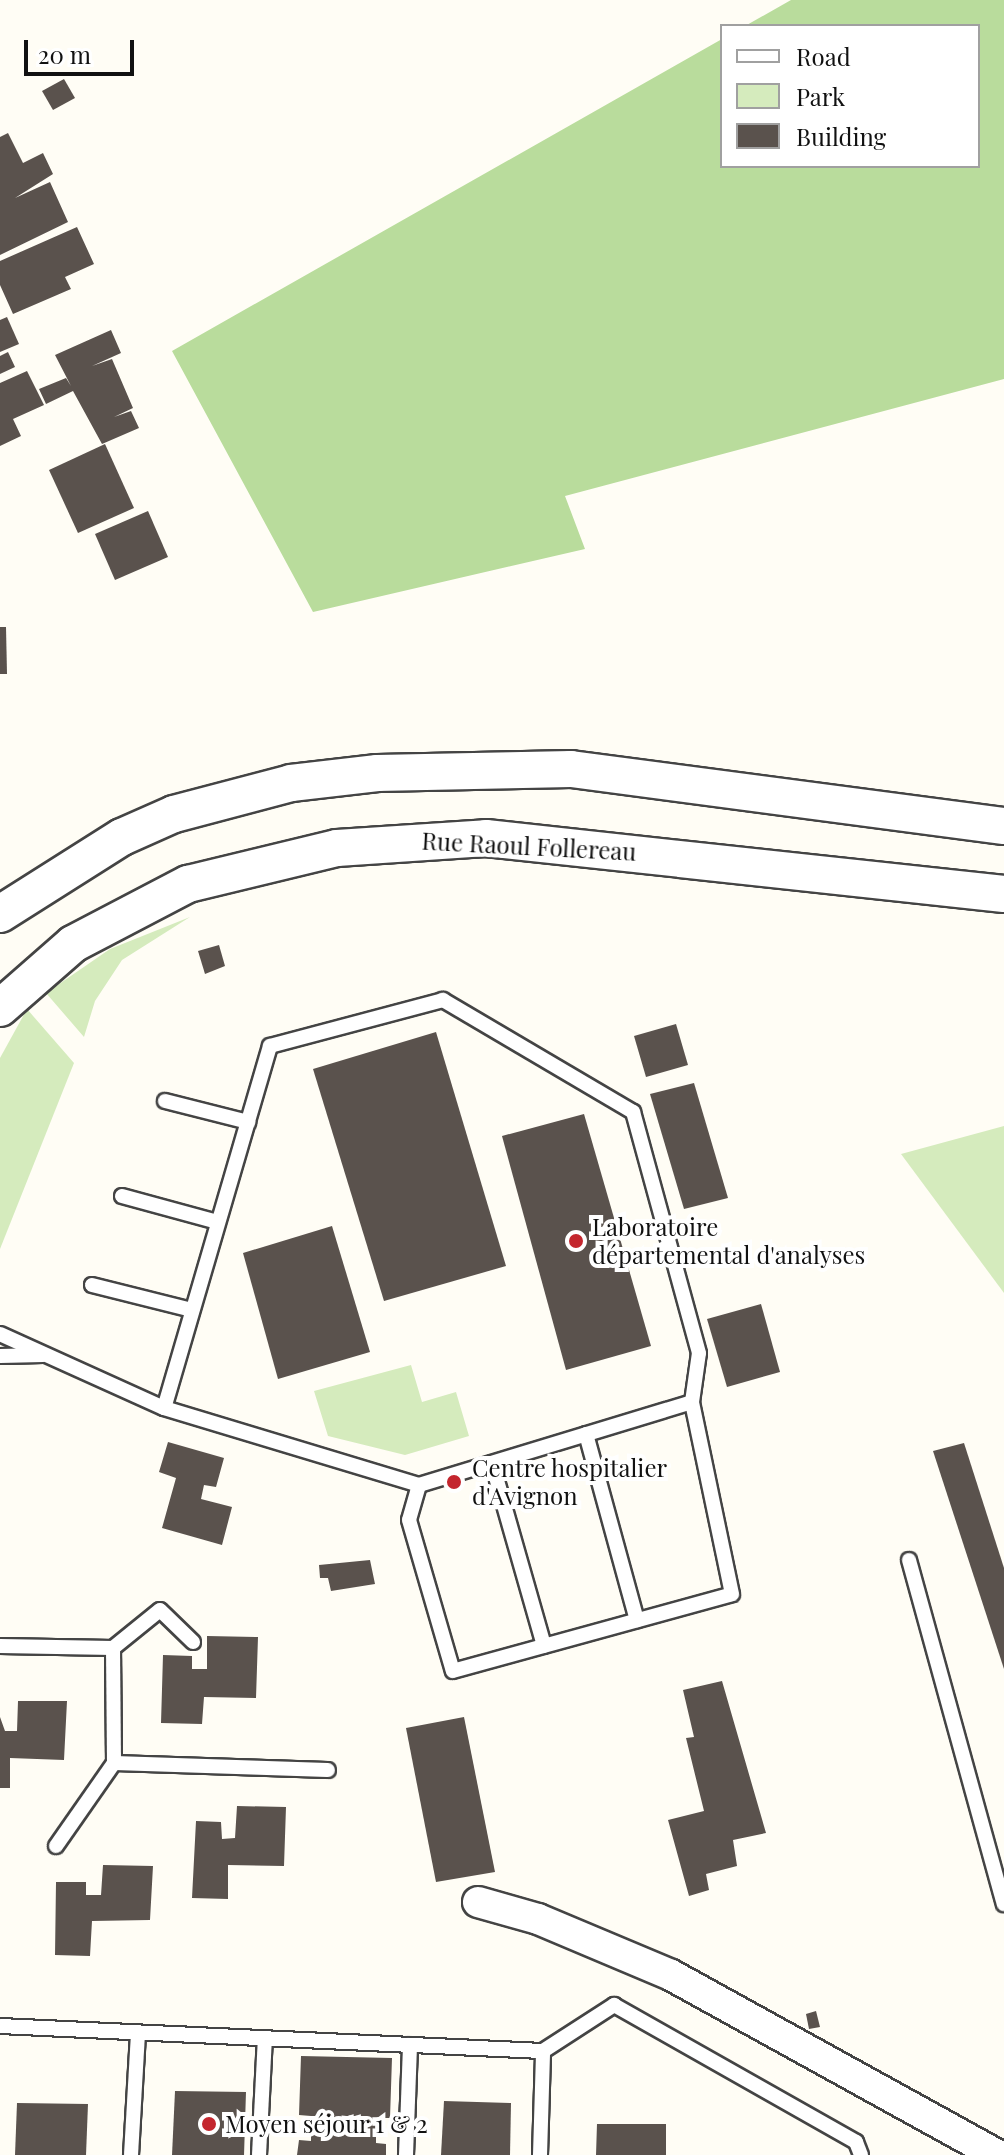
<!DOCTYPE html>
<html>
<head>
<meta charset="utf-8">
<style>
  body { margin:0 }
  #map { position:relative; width:1004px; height:2155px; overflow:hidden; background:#fffdf5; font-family:"Playfair Display",serif }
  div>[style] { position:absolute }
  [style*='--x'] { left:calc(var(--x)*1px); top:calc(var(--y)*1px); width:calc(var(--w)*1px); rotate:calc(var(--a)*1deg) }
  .green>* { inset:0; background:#d5ebbd }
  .forest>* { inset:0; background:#b9dc9c }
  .building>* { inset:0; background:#5a524d }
  .roads { filter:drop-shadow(2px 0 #444) drop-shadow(-2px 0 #444) drop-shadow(0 2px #444) drop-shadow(0 -2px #444) }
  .service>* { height:14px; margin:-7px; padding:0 7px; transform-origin:7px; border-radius:7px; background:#fff }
  .minor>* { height:30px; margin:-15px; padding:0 15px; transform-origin:15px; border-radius:15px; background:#fff }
  .tertiary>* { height:36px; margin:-18px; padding:0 18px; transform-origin:18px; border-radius:18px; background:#fff }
  .dots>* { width:22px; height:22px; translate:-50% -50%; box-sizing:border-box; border:4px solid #fff; border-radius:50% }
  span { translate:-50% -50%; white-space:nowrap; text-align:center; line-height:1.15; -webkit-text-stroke:8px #fff; paint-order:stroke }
  .street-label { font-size:24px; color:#111 }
  .poi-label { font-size:24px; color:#111 }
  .left { translate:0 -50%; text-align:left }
  .legend { position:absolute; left:720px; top:24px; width:260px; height:144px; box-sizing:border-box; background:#fff; border:2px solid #a0a0a0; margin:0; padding:10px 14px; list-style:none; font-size:24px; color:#111 }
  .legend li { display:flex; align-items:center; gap:16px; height:40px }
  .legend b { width:40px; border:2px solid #a0a0a0 }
  .scale { position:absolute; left:24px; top:40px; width:110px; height:36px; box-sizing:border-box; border:4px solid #111; border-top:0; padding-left:10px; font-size:24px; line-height:28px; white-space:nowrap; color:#111; -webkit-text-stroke:6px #fff; paint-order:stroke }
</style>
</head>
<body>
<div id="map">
  <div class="green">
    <i style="clip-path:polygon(190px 917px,122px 960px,95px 1001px,84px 1037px,46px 993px,110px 949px)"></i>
    <i style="clip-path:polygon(27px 1009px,74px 1063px,0 1249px,0 1058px)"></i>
    <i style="clip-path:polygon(1004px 1126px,1004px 1293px,901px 1154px)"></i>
    <i style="clip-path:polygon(411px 1365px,422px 1402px,456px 1392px,469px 1436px,405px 1455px,328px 1436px,314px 1391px)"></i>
  </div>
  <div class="forest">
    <i style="clip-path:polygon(791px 0,1004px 0,1004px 379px,565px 496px,585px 549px,313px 612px,172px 351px,722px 39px,722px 166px,978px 166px,978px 26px,745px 26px)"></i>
  </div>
  <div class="building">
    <i style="clip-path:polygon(64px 79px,75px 98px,53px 110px,42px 91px)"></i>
    <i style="clip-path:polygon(8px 133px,23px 163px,43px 153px,53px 174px,15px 198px,50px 182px,68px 222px,0 255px,0 137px)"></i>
    <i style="clip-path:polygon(77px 227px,94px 264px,65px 277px,71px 289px,13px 314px,0 285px,0 261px)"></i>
    <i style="clip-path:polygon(7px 317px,19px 344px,0 352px,0 320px)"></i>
    <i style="clip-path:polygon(111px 330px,121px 353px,92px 366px,112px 359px,133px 408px,114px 417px,131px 411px,139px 428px,102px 444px,73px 391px,46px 404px,39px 389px,66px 378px,71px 386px,55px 355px)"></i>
    <i style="clip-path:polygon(8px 352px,15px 367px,0 374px,0 356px)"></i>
    <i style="clip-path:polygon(27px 371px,44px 405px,13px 419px,21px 436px,0 446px,0 383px)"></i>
    <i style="clip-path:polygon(105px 444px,134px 508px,78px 533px,49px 470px)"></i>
    <i style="clip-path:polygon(148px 511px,168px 557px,115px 580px,95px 534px)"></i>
    <i style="clip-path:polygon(0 627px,6px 627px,7px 674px,0 674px)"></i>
    <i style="clip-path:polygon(219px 945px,225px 966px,205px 974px,198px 951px)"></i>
    <i style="clip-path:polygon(676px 1024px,688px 1065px,646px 1077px,634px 1036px)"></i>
    <i style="clip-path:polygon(436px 1032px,506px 1266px,384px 1301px,313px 1069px)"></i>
    <i style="clip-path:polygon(694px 1083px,728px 1198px,684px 1209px,650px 1094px)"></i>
    <i style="clip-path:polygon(584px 1114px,651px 1346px,566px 1370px,502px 1136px)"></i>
    <i style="clip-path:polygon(332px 1226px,370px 1352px,278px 1379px,243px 1253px)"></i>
    <i style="clip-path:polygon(761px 1304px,780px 1372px,727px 1387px,707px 1319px)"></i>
    <i style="clip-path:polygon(168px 1442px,224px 1458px,216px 1487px,204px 1485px,201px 1499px,232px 1507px,222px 1545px,162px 1528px,176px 1478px,159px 1472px)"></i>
    <i style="clip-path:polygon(964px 1443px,1004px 1568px,1004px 1669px,933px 1451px)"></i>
    <i style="clip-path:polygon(370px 1560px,375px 1584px,331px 1591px,328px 1578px,320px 1578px,319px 1565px)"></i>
    <i style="clip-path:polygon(207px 1636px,258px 1637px,256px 1698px,204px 1697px,202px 1724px,161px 1723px,163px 1655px,192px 1656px,192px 1669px,207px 1669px)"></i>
    <i style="clip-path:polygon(722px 1681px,766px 1833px,733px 1840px,737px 1866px,706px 1874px,709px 1890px,689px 1896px,668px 1820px,704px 1811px,686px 1738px,694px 1737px,683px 1690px)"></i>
    <i style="clip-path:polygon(18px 1701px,67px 1701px,64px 1760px,10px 1758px,10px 1788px,0 1788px,0 1717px,5px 1731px,17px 1731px)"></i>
    <i style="clip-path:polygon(464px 1717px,495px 1872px,436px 1882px,406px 1728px)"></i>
    <i style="clip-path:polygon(237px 1806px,286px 1807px,284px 1866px,228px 1865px,228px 1899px,192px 1898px,196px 1821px,221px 1822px,222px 1839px,235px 1838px)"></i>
    <i style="clip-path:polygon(103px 1865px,153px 1866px,150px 1920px,92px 1921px,90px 1956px,55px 1955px,56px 1882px,86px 1882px,86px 1895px,101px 1895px)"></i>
    <i style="clip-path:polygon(816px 2011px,820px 2027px,809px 2029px,806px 2014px)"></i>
    <i style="clip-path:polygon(301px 2056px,392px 2058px,390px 2118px,376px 2118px,376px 2143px,386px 2144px,386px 2155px,297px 2155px,299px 2140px,311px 2141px,311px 2116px,299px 2115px)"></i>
    <i style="clip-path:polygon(175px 2091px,246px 2092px,244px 2155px,172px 2155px)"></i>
    <i style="clip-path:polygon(444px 2101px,511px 2103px,510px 2155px,441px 2155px)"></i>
    <i style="clip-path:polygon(17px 2103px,88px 2104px,86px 2155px,15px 2155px)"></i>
    <i style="clip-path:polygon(597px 2124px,666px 2124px,666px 2155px,596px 2155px)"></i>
  </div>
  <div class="roads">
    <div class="service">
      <i style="--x:165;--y:1101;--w:86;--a:14.2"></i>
      <i style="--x:122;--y:1196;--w:99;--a:15.2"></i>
      <i style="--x:92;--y:1285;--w:103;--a:14"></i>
      <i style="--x:0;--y:1334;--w:180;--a:24.3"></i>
      <i style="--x:164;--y:1408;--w:266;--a:16.8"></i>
      <i style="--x:419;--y:1485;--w:285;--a:-16.9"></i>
      <i style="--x:692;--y:1402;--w:49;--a:-81.9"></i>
      <i style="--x:699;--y:1353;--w:250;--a:-105.3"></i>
      <i style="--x:633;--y:1112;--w:221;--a:-149.5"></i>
      <i style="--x:443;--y:1000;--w:179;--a:165.1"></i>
      <i style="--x:270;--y:1046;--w:377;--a:106.3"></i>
      <i style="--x:0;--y:1356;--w:43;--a:-1.3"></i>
      <i style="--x:586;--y:1434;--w:193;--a:74.7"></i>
      <i style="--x:492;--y:1463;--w:190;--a:74.1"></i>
      <i style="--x:419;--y:1485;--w:36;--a:106"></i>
      <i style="--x:409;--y:1520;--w:157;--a:73.8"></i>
      <i style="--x:453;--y:1671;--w:289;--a:-15.4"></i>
      <i style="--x:732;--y:1594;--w:196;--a:-101.8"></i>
      <i style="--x:909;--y:1560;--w:357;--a:74.6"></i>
      <i style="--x:0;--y:1646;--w:113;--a:1"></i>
      <i style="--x:113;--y:1648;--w:60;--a:-39"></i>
      <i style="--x:160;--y:1610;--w:46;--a:44.1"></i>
      <i style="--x:113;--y:1648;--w:115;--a:89.5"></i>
      <i style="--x:114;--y:1763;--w:214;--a:1.9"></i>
      <i style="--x:56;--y:1846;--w:101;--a:-55.1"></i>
      <i style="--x:0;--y:2026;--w:544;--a:2.64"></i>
      <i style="--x:543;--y:2051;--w:85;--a:-32.9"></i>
      <i style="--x:614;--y:2005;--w:278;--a:29.5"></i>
      <i style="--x:856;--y:2142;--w:14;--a:69"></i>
      <i style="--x:131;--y:2155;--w:122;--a:-86.7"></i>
      <i style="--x:259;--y:2155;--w:117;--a:-87.1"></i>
      <i style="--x:406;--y:2155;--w:110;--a:-87.9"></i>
      <i style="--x:540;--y:2155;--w:104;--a:-88.3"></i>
    </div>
    <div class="minor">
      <i style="--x:478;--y:1902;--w:62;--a:15.8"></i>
      <i style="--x:538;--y:1919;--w:144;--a:22.8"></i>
      <i style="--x:671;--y:1975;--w:372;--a:28.9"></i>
    </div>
    <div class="tertiary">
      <i style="--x:0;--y:914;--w:144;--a:-32.3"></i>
      <i style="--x:122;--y:837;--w:57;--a:-23.9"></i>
      <i style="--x:174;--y:814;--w:121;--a:-14.8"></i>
      <i style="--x:291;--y:783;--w:87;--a:-6.6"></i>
      <i style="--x:377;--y:773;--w:194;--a:-1.2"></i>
      <i style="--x:571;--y:769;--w:437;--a:7.5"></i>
      <i style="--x:0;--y:1008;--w:97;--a:-41.2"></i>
      <i style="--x:73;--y:944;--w:130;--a:-27.6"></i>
      <i style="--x:188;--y:884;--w:153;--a:-13.6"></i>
      <i style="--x:337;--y:848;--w:149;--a:-3.8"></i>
      <i style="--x:486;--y:838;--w:521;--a:6.17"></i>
    </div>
  </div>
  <div class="dots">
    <i style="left:576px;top:1241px;background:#c4262e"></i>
    <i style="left:454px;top:1482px;background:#c4262e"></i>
    <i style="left:209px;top:2124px;background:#c4262e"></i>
  </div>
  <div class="street-label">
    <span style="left:529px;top:846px;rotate:3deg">Rue Raoul Follereau</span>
  </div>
  <div class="poi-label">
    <span class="left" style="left:592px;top:1241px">Laboratoire<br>départemental d'analyses</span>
    <span class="left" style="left:472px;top:1482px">Centre hospitalier<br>d'Avignon</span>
    <span class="left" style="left:225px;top:2124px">Moyen séjour 1 &amp; 2</span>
  </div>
  <ul class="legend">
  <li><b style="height:10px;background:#fff"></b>Road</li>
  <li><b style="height:22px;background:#d5ebbd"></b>Park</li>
  <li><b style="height:22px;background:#5a524d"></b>Building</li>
  </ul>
  <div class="scale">20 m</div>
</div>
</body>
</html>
